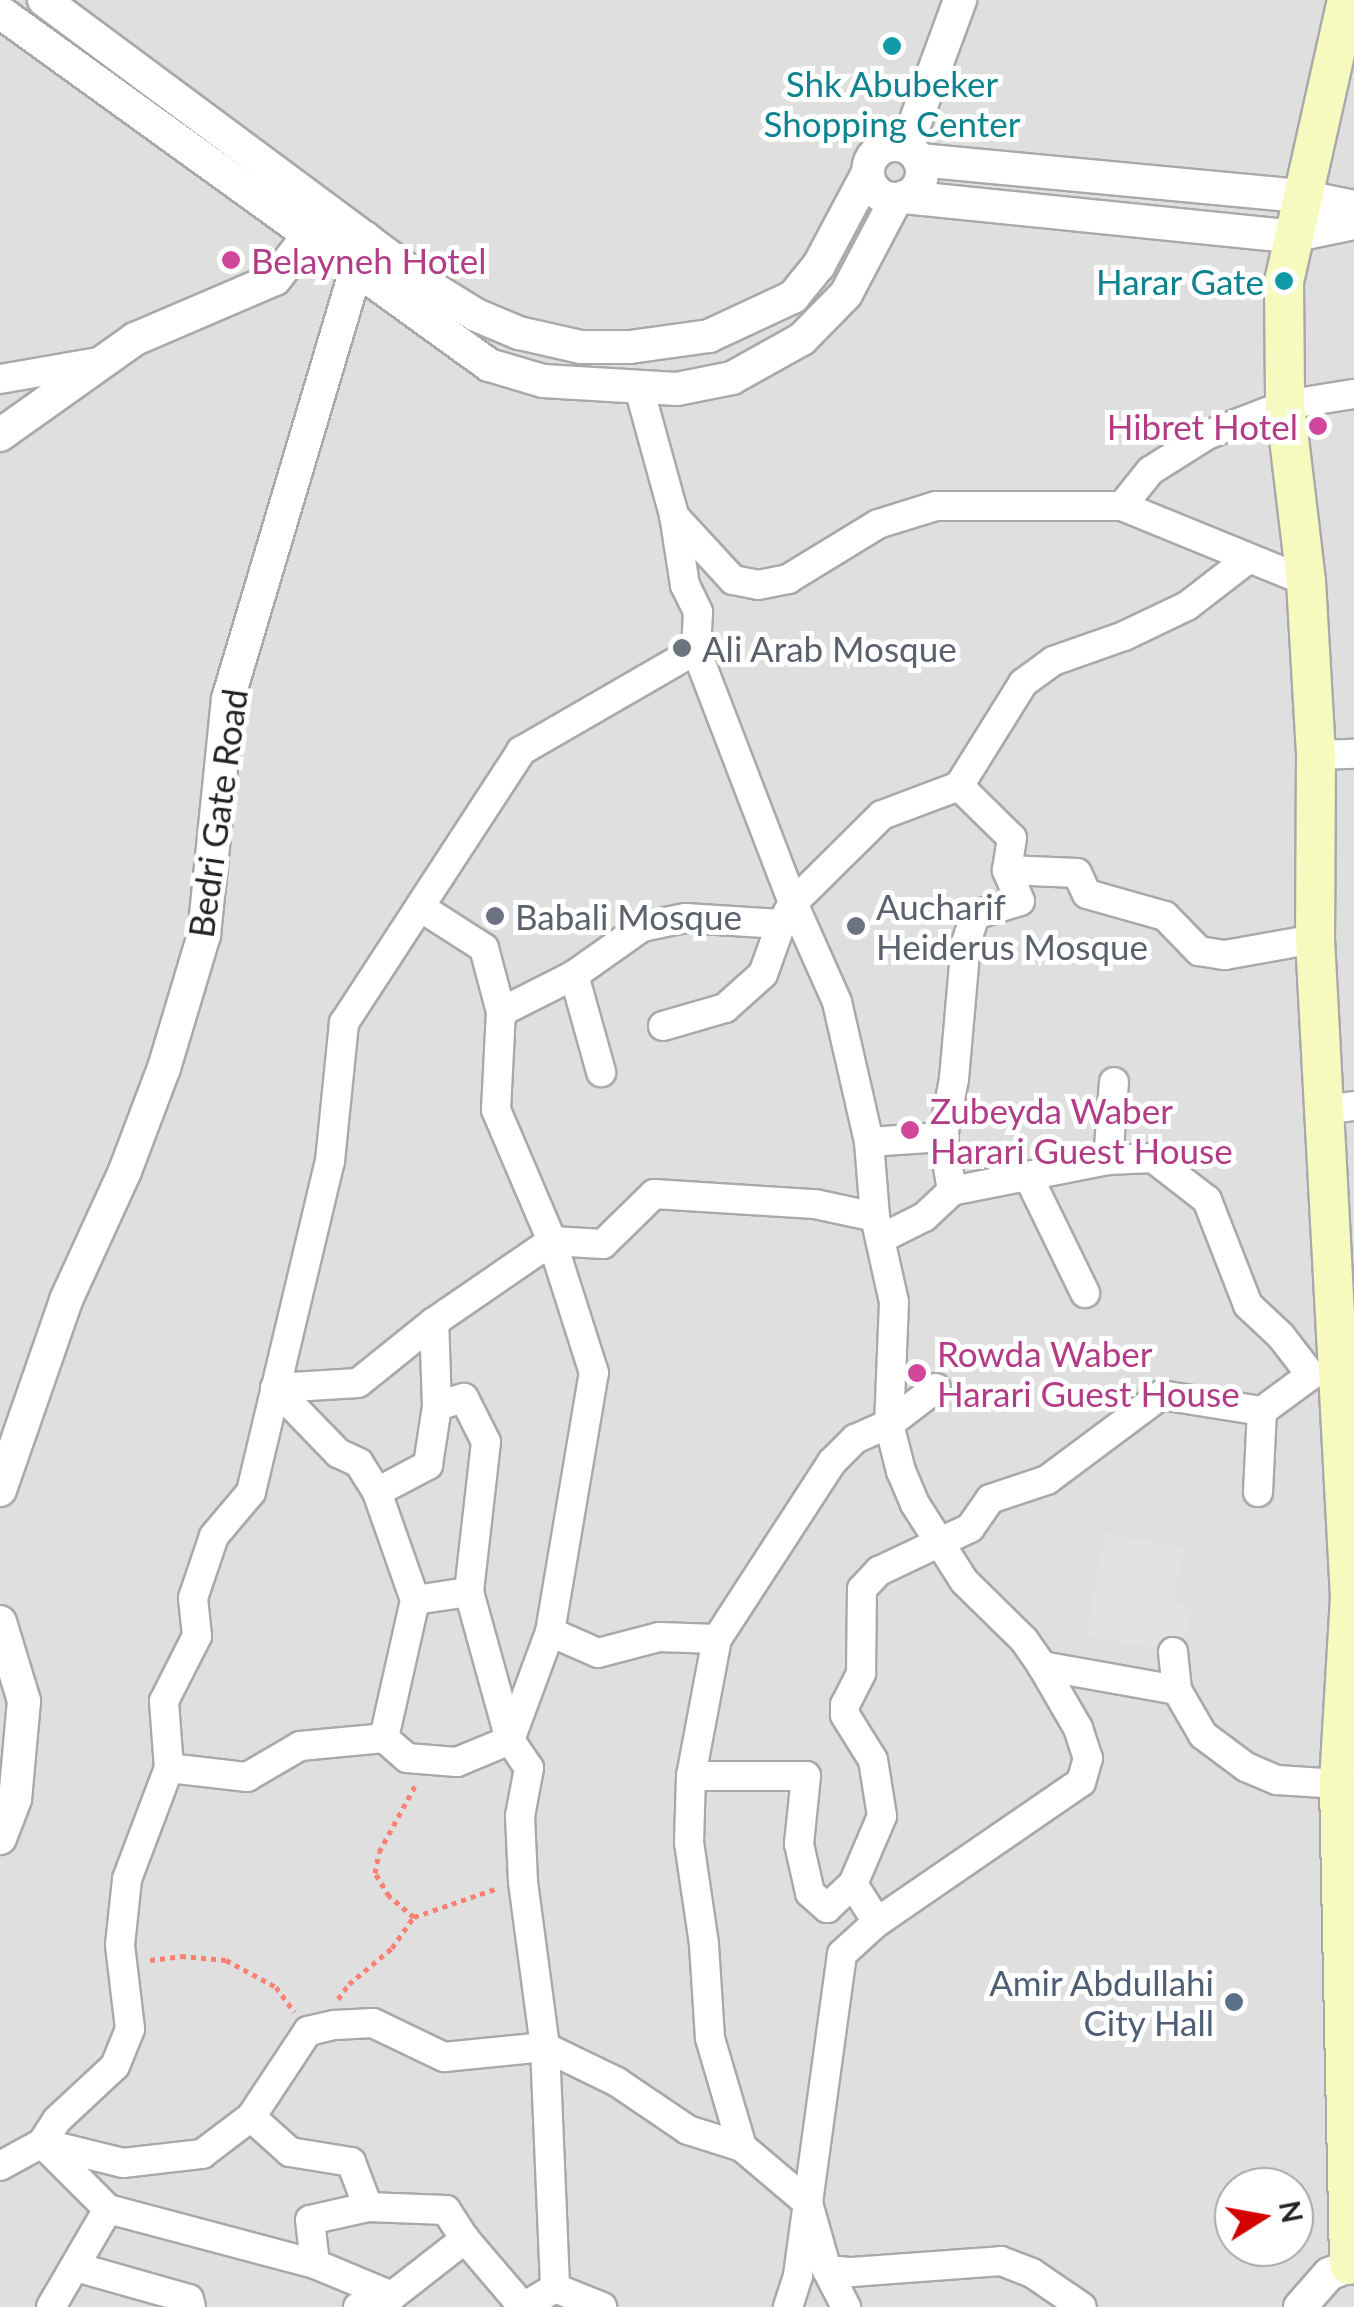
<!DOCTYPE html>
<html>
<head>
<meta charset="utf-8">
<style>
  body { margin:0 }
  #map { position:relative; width:1354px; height:2307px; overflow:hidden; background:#f2efe9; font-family:Lato,sans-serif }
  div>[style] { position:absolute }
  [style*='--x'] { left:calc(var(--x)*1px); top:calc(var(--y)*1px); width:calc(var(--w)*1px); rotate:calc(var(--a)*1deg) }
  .residential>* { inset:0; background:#e0dfdf }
  .parking>* { inset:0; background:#e2e2e2 }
  .path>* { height:5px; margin-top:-2.5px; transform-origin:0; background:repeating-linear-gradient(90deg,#fa8072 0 5px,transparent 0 10px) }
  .roads { filter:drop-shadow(2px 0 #a9a9a9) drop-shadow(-2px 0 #a9a9a9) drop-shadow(0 2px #a9a9a9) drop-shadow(0 -2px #a9a9a9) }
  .minor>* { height:28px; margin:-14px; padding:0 14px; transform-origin:14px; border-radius:14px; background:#fff }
  .tertiary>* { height:32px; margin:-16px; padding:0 16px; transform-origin:16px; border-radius:16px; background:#fff }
  .tertiary>.ring { margin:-16px; padding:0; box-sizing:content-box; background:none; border:32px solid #fff; border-radius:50% }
  .secondary>* { height:38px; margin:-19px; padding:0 19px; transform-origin:19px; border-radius:19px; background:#f7fabf }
  .dots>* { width:28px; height:28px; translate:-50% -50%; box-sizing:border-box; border:5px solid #fff; border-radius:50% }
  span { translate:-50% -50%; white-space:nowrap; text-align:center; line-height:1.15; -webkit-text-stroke:10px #fff; paint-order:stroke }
  .culture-label { font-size:35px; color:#0d838f }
  .right { translate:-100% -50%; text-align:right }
  .hotel-label { font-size:35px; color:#b23c85 }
  .left { translate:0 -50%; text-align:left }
  .worship-label { font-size:35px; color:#5b616d }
  .street-label { font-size:35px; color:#222 }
  .service-label { font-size:35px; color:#4e5e75 }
  .north { position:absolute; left:1214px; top:2167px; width:100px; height:100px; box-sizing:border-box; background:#fff; border:2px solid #a7a7a7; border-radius:50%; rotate:79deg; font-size:28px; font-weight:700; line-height:40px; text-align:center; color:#222 }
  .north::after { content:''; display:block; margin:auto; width:35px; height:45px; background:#d40000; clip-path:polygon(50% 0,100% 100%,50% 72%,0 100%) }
</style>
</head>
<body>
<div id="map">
  <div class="residential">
    <i style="clip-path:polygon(evenodd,0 0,1354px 0,1354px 2307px,0 2307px,0 0,1234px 2187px,1294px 2187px,1294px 2247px,1234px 2247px,1234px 2187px)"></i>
  </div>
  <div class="parking">
    <i style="clip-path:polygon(1105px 1533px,1184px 1548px,1173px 1604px,1193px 1608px,1181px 1652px,1086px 1636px)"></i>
  </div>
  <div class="path">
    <i style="--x:414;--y:1917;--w:33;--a:-140"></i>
    <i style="--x:389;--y:1896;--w:27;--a:-121"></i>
    <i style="--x:375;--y:1873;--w:21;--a:-79"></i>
    <i style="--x:379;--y:1852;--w:77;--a:-61.4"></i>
    <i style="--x:150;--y:1960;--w:31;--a:-7"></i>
    <i style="--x:181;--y:1956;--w:45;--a:5.1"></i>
    <i style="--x:226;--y:1960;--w:57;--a:28.4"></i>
    <i style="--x:276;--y:1987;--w:31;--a:54"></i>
    <i style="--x:338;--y:1999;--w:19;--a:-54"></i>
    <i style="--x:349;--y:1984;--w:56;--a:-39.9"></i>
    <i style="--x:392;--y:1948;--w:38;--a:-55"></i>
    <i style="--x:414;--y:1917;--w:86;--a:-19.1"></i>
  </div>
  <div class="roads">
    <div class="minor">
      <i style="--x:0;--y:379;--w:106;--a:-9.8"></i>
      <i style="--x:639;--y:388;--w:132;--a:74.6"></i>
      <i style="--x:674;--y:515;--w:71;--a:81.1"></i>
      <i style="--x:685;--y:585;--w:30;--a:64"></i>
      <i style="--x:698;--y:612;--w:38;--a:93"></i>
      <i style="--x:696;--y:650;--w:271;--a:69"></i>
      <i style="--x:793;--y:903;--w:108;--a:66"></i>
      <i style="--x:837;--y:1002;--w:144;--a:77.1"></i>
      <i style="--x:869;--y:1142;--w:75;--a:85.4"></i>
      <i style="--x:875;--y:1217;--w:87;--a:77.4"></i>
      <i style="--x:894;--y:1302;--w:122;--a:92.3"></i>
      <i style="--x:889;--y:1424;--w:49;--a:75.7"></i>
      <i style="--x:901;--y:1471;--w:36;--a:67"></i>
      <i style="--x:915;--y:1504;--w:91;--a:57.5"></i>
      <i style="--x:964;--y:1581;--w:84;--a:44.5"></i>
      <i style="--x:1024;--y:1640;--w:32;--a:55"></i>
      <i style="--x:1042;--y:1666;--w:72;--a:59.9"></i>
      <i style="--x:1078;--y:1728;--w:32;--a:72"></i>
      <i style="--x:1088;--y:1758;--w:25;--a:106"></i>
      <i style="--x:1081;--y:1782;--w:247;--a:145.5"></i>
      <i style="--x:877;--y:1922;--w:47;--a:137.6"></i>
      <i style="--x:842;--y:1954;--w:325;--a:97.8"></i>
      <i style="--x:798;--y:2276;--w:33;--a:108"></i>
      <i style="--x:1122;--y:506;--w:45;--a:-51.3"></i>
      <i style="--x:1150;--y:471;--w:67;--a:-32.3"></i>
      <i style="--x:1207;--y:435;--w:84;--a:-21"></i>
      <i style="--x:1285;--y:405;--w:70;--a:-9.1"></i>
      <i style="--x:674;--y:516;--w:87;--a:47.3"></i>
      <i style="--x:733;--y:580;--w:25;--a:11"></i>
      <i style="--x:758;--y:585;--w:31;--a:-11"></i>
      <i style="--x:788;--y:579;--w:105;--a:-31.4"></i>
      <i style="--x:878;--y:524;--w:61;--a:-17.2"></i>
      <i style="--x:936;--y:506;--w:186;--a:0"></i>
      <i style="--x:1122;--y:506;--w:199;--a:22.2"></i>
      <i style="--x:1316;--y:755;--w:38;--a:-2"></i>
      <i style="--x:959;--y:786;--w:74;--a:44.5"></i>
      <i style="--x:1012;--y:838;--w:32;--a:99"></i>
      <i style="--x:420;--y:907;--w:76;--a:32.6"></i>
      <i style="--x:484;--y:948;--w:66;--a:75.1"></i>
      <i style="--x:574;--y:975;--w:101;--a:74.4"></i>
      <i style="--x:663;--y:1026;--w:65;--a:-16.2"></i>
      <i style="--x:725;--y:1008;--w:51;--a:-41.8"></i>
      <i style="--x:763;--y:974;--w:53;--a:-70.2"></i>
      <i style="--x:1322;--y:1110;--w:32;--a:-7"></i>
      <i style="--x:943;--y:1137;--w:55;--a:80.5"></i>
      <i style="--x:869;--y:1142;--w:74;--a:-3.9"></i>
      <i style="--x:943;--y:1137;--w:59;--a:-79.3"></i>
      <i style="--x:954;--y:1079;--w:137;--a:-85"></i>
      <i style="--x:966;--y:943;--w:29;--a:-72"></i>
      <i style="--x:975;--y:915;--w:47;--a:-17.3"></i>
      <i style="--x:1020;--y:901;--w:34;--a:-113"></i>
      <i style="--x:1007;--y:870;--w:70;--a:2.5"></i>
      <i style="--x:1077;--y:873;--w:23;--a:65"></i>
      <i style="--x:1087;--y:894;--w:81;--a:15.8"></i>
      <i style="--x:1165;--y:916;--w:49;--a:45.8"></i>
      <i style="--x:1199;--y:951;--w:26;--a:9"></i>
      <i style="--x:1225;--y:955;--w:91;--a:-10.1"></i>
      <i style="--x:1108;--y:1160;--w:78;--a:-85.6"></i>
      <i style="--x:1029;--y:1178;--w:128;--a:64"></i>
      <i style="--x:275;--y:1388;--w:83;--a:-3.4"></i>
      <i style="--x:358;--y:1383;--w:97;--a:-38.8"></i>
      <i style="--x:434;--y:1322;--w:143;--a:-34.5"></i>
      <i style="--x:552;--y:1241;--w:51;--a:3.4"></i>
      <i style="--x:603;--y:1244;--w:71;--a:-44.4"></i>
      <i style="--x:654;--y:1194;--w:161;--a:3.6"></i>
      <i style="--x:815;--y:1204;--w:61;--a:12.2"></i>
      <i style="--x:275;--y:1388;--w:91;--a:45.9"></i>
      <i style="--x:338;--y:1453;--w:23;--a:25"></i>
      <i style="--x:359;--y:1463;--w:34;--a:58"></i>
      <i style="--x:437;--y:1406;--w:28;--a:-17"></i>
      <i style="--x:464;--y:1398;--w:49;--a:63.4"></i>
      <i style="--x:486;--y:1442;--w:151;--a:96.5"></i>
      <i style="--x:469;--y:1592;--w:154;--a:74.5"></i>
      <i style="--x:510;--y:1740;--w:34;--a:56"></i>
      <i style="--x:529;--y:1768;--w:49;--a:100.6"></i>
      <i style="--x:520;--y:1816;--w:66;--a:87.4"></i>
      <i style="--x:523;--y:1882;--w:166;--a:82.4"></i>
      <i style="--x:545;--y:2047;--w:241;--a:87.6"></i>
      <i style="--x:555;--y:2288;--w:37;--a:149"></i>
      <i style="--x:1258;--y:1492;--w:81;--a:-87.2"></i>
      <i style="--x:415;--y:1600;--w:55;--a:-8.4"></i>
      <i style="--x:717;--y:1639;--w:58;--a:-178"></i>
      <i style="--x:659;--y:1637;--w:63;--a:165.3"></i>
      <i style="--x:598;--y:1653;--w:52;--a:-156.4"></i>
      <i style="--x:550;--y:1632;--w:263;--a:-80.4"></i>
      <i style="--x:594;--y:1373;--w:139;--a:-107.7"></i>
      <i style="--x:552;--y:1241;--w:142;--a:-113.1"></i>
      <i style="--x:496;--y:1110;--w:98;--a:-87.1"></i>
      <i style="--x:501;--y:1012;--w:82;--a:-26.9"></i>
      <i style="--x:574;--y:975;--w:83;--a:-35.2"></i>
      <i style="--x:642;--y:927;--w:44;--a:-11.8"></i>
      <i style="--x:685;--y:918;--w:96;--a:3.6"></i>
      <i style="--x:781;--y:924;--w:24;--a:-60"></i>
      <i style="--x:793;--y:903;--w:125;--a:-44.7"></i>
      <i style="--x:882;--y:815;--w:82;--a:-20.6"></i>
      <i style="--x:959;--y:786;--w:121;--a:-58.1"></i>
      <i style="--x:1023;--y:683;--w:37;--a:-36"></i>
      <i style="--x:1053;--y:661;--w:75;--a:-19.4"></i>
      <i style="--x:1124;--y:636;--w:70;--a:-25.5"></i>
      <i style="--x:1187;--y:606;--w:78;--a:-37.7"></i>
      <i style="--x:1173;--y:1652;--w:38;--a:84"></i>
      <i style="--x:1177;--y:1690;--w:52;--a:60"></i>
      <i style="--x:1203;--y:1735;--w:54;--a:36.7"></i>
      <i style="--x:1246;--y:1767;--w:34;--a:23"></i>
      <i style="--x:1277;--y:1780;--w:62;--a:3.7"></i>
      <i style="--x:1042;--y:1666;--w:137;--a:10.1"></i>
      <i style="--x:384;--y:1738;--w:141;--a:-77.3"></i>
      <i style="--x:415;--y:1600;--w:114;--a:-109.4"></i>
      <i style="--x:377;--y:1492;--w:58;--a:-27.9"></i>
      <i style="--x:428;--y:1465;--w:60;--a:-81.3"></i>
      <i style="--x:437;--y:1406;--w:84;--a:-92"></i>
      <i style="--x:169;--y:1768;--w:79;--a:6.6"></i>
      <i style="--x:247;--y:1777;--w:61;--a:-30.3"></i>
      <i style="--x:300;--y:1746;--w:84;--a:-5.4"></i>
      <i style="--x:384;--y:1738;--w:30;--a:41"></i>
      <i style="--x:407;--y:1758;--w:50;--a:4.6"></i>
      <i style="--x:457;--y:1762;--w:57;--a:-22.5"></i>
      <i style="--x:510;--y:1740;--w:115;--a:-69.7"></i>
      <i style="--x:691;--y:1776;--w:115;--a:0"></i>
      <i style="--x:806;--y:1776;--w:68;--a:95.9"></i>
      <i style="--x:799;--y:1844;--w:50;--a:77.3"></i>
      <i style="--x:810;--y:1893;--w:23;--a:41"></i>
      <i style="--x:827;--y:1908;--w:35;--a:-43"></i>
      <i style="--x:877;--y:1922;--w:45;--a:-122.3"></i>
      <i style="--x:853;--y:1884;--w:74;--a:-66.9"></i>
      <i style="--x:882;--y:1816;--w:57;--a:-99.1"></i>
      <i style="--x:873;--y:1760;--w:53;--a:-121.9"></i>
      <i style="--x:845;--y:1715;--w:10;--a:-90"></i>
      <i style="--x:845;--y:1705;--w:36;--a:-63"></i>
      <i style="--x:861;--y:1673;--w:84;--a:-89.3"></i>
      <i style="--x:862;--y:1589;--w:25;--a:-47"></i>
      <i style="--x:879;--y:1571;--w:101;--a:-25.3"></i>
      <i style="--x:970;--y:1528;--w:35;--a:-55"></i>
      <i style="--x:990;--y:1499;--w:60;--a:-18.4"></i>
      <i style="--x:1047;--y:1480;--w:142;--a:-36.7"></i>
      <i style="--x:1161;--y:1395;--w:102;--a:9"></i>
      <i style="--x:1262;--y:1411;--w:61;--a:-36.3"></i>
      <i style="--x:1311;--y:1375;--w:49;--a:-127.6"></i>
      <i style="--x:1281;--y:1336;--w:45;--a:-136.8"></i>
      <i style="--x:1248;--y:1305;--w:113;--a:-111.3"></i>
      <i style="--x:1207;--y:1200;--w:68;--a:-142.1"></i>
      <i style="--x:1153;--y:1158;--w:45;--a:177.5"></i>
      <i style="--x:1108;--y:1160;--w:159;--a:168.8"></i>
      <i style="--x:952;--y:1191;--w:38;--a:137"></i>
      <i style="--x:924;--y:1217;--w:49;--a:153.4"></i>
      <i style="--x:251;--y:2117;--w:52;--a:41.9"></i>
      <i style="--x:290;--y:2152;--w:62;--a:9.3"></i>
      <i style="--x:351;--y:2162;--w:48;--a:69.3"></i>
      <i style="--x:368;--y:2207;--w:59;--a:167.4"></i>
      <i style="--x:310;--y:2220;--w:44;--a:83.5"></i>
      <i style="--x:315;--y:2264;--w:83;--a:22.6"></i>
      <i style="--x:42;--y:2143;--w:83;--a:13.9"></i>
      <i style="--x:123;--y:2163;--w:80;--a:-6.5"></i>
      <i style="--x:202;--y:2154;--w:61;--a:-37.1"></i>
      <i style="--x:251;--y:2117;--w:103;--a:-56.5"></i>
      <i style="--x:308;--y:2031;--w:28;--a:-13"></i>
      <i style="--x:335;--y:2025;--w:38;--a:-3"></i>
      <i style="--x:373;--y:2023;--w:79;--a:25.6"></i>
      <i style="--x:444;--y:2057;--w:101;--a:-5.7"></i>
      <i style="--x:545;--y:2047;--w:80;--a:25.9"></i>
      <i style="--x:617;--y:2082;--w:86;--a:34.1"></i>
      <i style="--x:688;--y:2130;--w:57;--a:17.5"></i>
      <i style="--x:742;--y:2147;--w:87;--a:40.3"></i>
      <i style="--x:808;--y:2203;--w:70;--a:74.2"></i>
      <i style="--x:827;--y:2270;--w:42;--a:62.8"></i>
      <i style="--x:43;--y:2144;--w:92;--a:45"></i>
      <i style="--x:108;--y:2209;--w:113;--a:120.2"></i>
      <i style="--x:742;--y:2147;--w:114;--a:-106.4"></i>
      <i style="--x:710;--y:2038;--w:94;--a:-93.7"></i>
      <i style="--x:704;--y:1944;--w:102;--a:-98.4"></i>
      <i style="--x:689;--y:1843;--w:67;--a:-88.3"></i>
      <i style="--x:691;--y:1776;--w:139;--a:-79.3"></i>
      <i style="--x:717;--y:1639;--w:211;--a:-57"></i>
      <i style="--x:832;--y:1462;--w:33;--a:-45"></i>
      <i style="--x:855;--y:1439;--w:37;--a:-24"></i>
      <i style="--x:889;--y:1424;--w:59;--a:-37.5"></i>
      <i style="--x:0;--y:2166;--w:48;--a:-28.7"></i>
      <i style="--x:42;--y:2143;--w:27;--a:-57"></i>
      <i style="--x:57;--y:2120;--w:79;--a:-43"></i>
      <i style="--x:115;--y:2066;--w:40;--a:-68"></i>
      <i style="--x:130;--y:2029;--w:85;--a:-96.8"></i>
      <i style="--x:120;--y:1945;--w:66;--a:-83.9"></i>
      <i style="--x:127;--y:1879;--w:119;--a:-69.3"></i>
      <i style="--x:169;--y:1768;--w:67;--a:-94.3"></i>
      <i style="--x:164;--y:1701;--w:73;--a:-63.1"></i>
      <i style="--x:197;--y:1636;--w:38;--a:-96"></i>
      <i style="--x:193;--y:1598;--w:65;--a:-71.3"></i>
      <i style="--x:214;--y:1536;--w:57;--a:-49.9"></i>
      <i style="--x:251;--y:1492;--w:340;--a:-76.6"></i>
      <i style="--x:330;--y:1161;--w:139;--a:-84.2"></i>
      <i style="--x:344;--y:1023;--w:325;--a:-56.9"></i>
      <i style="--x:521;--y:751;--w:202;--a:-30"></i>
      <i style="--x:368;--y:2207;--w:78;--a:2.2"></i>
      <i style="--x:446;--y:2210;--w:35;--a:57"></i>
      <i style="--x:108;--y:2209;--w:214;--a:14.9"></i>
      <i style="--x:76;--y:2267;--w:117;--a:15.8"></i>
      <i style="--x:189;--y:2299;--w:8;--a:76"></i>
      <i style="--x:827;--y:2270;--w:25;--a:5"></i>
      <i style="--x:852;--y:2272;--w:149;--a:-4.2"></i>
      <i style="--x:1001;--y:2261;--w:33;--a:21"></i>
      <i style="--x:1032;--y:2273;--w:60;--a:34.2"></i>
      <i style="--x:555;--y:2288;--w:51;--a:22"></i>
      <i style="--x:358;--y:2307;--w:36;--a:-18"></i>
      <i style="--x:392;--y:2296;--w:93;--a:-38"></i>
      <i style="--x:465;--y:2239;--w:89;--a:49.5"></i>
    </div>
    <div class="tertiary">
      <i style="--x:44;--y:0;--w:476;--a:36.6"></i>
      <i style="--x:426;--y:284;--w:59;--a:31.8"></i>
      <i style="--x:476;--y:315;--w:47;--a:22.7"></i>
      <i style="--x:519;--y:333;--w:64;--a:12.7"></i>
      <i style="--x:581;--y:347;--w:49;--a:0"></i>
      <i style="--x:630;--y:347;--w:80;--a:-7.9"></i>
      <i style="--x:709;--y:336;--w:93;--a:-24.9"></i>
      <i style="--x:793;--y:297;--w:41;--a:-50.9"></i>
      <i style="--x:819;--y:265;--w:104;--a:-62"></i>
      <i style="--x:0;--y:12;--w:603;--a:35.82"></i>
      <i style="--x:489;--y:365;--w:56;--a:16.5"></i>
      <i style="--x:543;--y:381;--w:134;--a:3.4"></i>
      <i style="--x:677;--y:389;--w:56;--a:-11.3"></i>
      <i style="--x:732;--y:378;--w:80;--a:-29.1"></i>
      <i style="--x:802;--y:339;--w:63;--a:-45.6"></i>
      <i style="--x:846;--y:294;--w:107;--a:-62.2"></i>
      <i class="ring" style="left:868px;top:145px;width:22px;height:22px"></i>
      <i style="--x:906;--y:147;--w:157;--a:-69.8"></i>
      <i style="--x:919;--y:160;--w:383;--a:5.4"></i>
      <i style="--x:1300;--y:196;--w:55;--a:11.5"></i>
      <i style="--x:904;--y:197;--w:389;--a:5.8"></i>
      <i style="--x:1291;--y:236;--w:64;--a:-11.7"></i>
      <i style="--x:0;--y:435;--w:166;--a:-35.4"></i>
      <i style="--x:135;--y:339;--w:152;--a:-23.2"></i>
      <i style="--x:275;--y:279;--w:77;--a:-52.4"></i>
      <i style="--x:0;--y:1490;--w:201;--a:-70.8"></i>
      <i style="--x:66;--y:1300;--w:142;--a:-65.4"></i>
      <i style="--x:125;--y:1171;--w:110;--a:-69.3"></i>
      <i style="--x:164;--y:1068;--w:139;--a:-73.3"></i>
      <i style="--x:204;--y:935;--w:237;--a:-84.2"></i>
      <i style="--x:228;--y:699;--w:481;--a:-73.4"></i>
      <i style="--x:0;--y:1622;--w:83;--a:73.1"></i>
      <i style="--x:24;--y:1701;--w:98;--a:95.2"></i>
      <i style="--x:15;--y:1799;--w:42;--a:111"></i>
      <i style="--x:1300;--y:2307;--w:44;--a:-48.7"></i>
      <i style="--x:1329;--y:2274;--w:27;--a:-22"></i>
    </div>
    <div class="secondary">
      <i style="--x:1347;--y:0;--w:288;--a:102.6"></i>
      <i style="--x:1284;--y:281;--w:124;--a:89.5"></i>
      <i style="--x:1285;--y:405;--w:177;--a:83.2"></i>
      <i style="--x:1306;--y:581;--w:174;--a:86.7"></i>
      <i style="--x:1316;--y:755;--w:184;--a:90.3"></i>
      <i style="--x:1315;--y:939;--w:659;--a:86.96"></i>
      <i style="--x:1350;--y:1597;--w:187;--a:93.4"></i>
      <i style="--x:1339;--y:1784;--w:481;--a:88.8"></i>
    </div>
  </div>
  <div class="dots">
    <i style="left:892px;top:46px;background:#0f9aa8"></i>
    <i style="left:231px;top:260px;background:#d1479c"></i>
    <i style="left:1284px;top:281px;background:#0f9aa8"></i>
    <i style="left:1318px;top:426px;background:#d1479c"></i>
    <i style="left:682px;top:648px;background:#6b7280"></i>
    <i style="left:495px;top:916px;background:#6b7280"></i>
    <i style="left:856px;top:926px;background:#6b7280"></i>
    <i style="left:910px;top:1130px;background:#d1479c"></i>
    <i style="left:917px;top:1373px;background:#d1479c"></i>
    <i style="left:1234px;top:2002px;background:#5c6f8a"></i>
  </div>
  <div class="culture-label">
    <span style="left:892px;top:103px">Shk Abubeker<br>Shopping Center</span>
    <span class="right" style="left:1264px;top:281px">Harar Gate</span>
  </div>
  <div class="hotel-label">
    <span class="left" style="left:251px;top:260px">Belayneh Hotel</span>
    <span class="right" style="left:1298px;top:426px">Hibret Hotel</span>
    <span class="left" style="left:930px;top:1130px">Zubeyda Waber<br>Harari Guest House</span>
    <span class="left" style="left:937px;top:1373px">Rowda Waber<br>Harari Guest House</span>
  </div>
  <div class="worship-label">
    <span class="left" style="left:702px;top:648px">Ali Arab Mosque</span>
    <span class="left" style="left:876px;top:926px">Aucharif<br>Heiderus Mosque</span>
    <span class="left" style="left:515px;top:916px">Babali Mosque</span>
  </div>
  <div class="street-label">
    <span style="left:217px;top:813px;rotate:-82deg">Bedri Gate Road</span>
  </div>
  <div class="service-label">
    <span class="right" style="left:1214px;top:2002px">Amir Abdullahi<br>City Hall</span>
  </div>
  <div class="north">N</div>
</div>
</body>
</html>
